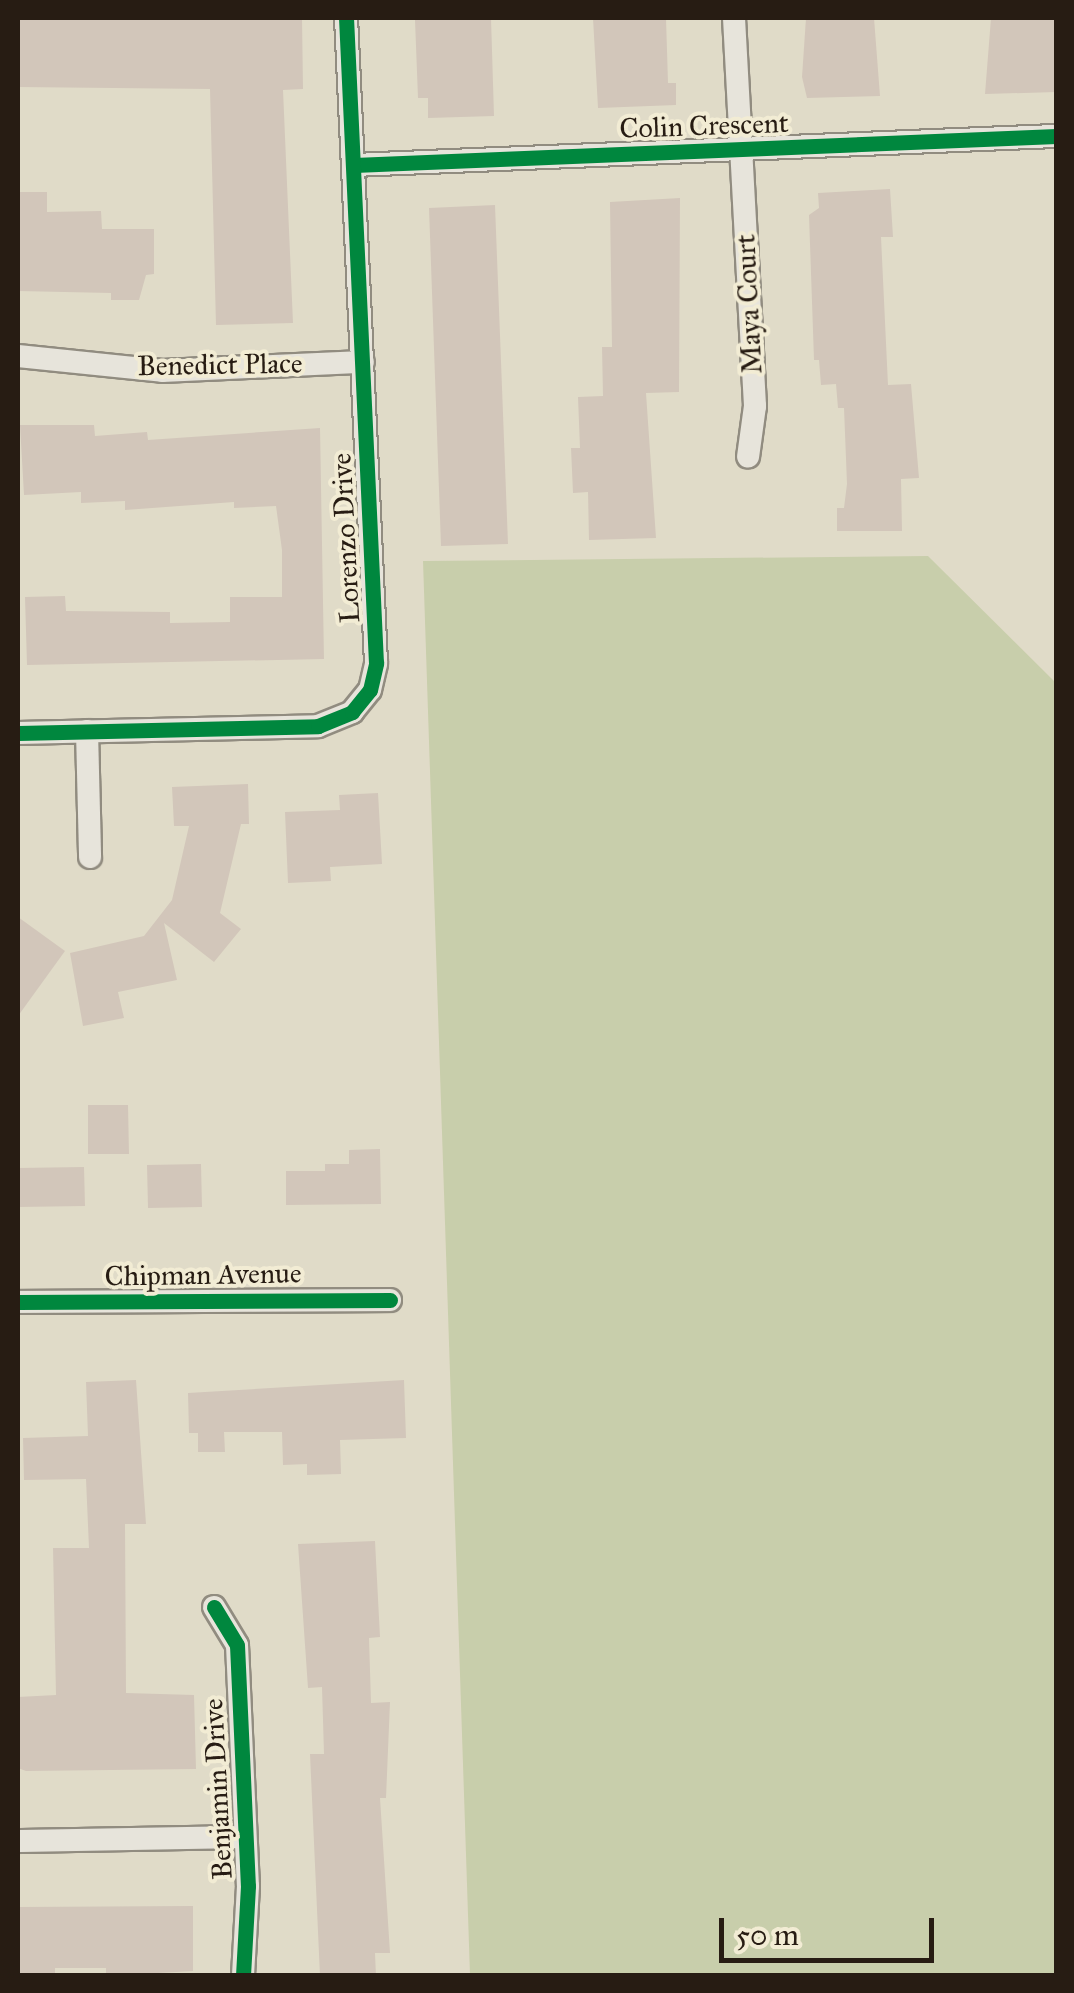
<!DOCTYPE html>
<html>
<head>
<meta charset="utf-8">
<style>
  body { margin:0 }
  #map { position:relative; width:1074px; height:1993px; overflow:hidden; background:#e0dbc8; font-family:"IM FELL Great Primer",serif }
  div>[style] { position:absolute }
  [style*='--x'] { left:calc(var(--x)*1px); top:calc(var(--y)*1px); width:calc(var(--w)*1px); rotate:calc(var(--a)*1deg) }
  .green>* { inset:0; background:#c8ceab }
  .building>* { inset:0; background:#d2c6ba }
  .roads { filter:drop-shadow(2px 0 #918c80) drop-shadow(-2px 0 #918c80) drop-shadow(0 2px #918c80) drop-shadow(0 -2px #918c80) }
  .street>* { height:22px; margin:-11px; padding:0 11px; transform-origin:11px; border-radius:11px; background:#e7e4db }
  .cycleway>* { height:15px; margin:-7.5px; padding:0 7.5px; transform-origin:7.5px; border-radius:7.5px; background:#00873e }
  span { translate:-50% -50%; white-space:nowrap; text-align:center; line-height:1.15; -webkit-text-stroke:8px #f2ecd4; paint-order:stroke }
  .street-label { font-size:28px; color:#271c13 }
  .frame { position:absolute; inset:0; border:20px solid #271c13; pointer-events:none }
  .scale { position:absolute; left:719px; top:1918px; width:215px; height:45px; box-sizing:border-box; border:5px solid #271c13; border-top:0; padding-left:12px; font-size:30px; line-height:35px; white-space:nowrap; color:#271c13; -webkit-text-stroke:8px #f2ecd4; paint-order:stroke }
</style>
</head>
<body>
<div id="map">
  <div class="green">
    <i style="clip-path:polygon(928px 556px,1056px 683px,1056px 1975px,470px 1975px,423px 561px)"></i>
  </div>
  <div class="building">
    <i style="clip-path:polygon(18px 18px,302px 18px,303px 89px,283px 90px,293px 323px,216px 325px,210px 89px,18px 87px)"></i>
    <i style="clip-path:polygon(491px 18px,494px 116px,428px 118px,428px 98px,418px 98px,415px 20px)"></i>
    <i style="clip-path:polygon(593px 18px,666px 18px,668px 83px,676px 83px,676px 105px,598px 108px)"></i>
    <i style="clip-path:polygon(806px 18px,874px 18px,880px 96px,807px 98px,802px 77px)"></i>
    <i style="clip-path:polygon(991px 18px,1056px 18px,1056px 92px,985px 94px)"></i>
    <i style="clip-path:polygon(890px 189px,893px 237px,881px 237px,888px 385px,911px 384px,919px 478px,901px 479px,902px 531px,837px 531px,837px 508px,844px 508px,847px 484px,844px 408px,838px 408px,836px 384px,821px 385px,819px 360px,814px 360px,809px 215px,819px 208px,818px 193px)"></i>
    <i style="clip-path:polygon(18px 192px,47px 192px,47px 212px,101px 211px,102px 229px,154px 229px,154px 274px,146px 275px,139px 300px,111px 300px,111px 293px,18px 291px)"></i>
    <i style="clip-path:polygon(680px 198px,679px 392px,646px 393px,656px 538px,589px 540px,588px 492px,573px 493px,571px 448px,580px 448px,578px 397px,603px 396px,602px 347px,612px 347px,610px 202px)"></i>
    <i style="clip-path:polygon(495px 205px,508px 544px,441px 546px,429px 208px)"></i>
    <i style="clip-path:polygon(20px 425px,94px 425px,95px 436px,147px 432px,148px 440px,320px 428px,324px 659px,27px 665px,25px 597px,65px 596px,66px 611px,170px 612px,170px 623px,230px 622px,230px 597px,282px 597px,282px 550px,276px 506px,234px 508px,234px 502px,125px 510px,125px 501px,81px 503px,81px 492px,24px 495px)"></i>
    <i style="clip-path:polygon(248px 784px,249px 824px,241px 824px,220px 913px,241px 929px,214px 962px,164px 923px,177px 980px,118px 992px,124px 1018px,83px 1026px,70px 953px,144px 936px,172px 900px,189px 826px,174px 826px,172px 787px)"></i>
    <i style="clip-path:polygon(378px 793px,382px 864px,330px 867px,331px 881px,288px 883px,285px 812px,340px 810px,339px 795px)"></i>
    <i style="clip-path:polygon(18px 917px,65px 951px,18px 1016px)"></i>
    <i style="clip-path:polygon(88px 1105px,128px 1105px,129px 1154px,88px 1154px)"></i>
    <i style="clip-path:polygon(380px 1149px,381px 1204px,286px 1205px,286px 1171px,325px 1171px,325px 1164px,349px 1164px,349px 1150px)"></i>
    <i style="clip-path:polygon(201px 1164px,202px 1207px,148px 1208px,147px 1165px)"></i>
    <i style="clip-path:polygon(84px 1167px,85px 1206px,18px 1207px,18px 1168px)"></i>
    <i style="clip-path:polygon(136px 1380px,146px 1524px,125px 1524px,126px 1693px,194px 1695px,196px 1769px,26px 1771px,18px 1768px,18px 1697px,56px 1695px,53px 1548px,89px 1548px,86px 1479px,24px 1480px,23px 1438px,88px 1436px,86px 1382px)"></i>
    <i style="clip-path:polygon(404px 1380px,406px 1438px,340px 1440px,341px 1474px,307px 1475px,307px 1464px,283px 1465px,282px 1432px,224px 1432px,225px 1452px,198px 1452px,198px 1433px,189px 1433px,188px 1393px)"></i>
    <i style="clip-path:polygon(375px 1541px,380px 1637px,369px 1638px,371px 1703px,390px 1702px,386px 1798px,380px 1798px,390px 1953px,375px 1953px,376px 1976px,320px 1976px,310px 1754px,324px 1754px,322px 1687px,308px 1688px,298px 1544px)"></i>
    <i style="clip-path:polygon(193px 1906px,193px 1971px,106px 1976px,106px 1968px,55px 1968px,55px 1976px,18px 1976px,18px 1907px)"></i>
  </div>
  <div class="roads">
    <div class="street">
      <i style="--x:734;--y:18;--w:389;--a:86.9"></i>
      <i style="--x:755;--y:406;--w:51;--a:97.8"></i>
      <i style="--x:354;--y:165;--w:703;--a:-2.37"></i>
      <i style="--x:18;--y:356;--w:145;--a:5.9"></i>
      <i style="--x:162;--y:371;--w:201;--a:-2.6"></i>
      <i style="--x:87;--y:731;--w:126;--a:88.6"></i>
      <i style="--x:18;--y:733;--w:300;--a:-1.3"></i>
      <i style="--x:318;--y:726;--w:37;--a:-22"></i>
      <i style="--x:352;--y:712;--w:28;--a:-51"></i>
      <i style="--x:370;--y:690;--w:28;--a:-77"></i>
      <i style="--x:376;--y:663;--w:646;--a:-92.66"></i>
      <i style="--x:18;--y:1302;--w:372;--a:-0.3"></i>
      <i style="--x:214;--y:1607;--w:44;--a:58.8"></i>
      <i style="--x:237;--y:1645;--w:241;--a:87.4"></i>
      <i style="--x:248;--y:1886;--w:90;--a:93.2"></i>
      <i style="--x:18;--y:1841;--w:227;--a:-1"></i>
    </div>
  </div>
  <div class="cycleway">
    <i style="--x:354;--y:165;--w:703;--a:-2.37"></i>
    <i style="--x:18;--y:733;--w:300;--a:-1.3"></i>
    <i style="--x:318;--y:726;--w:37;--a:-22"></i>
    <i style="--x:352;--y:712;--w:28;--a:-51"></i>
    <i style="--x:370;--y:690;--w:28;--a:-77"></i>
    <i style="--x:376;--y:663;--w:646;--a:-92.66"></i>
    <i style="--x:18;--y:1302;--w:372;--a:-0.3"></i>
    <i style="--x:214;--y:1607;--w:44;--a:58.8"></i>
    <i style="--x:237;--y:1645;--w:241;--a:87.4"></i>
    <i style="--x:248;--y:1886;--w:90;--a:93.2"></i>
  </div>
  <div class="street-label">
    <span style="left:704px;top:126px;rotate:-2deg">Colin Crescent</span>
    <span style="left:749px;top:304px;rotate:-93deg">Maya Court</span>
    <span style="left:220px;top:365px;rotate:-1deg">Benedict Place</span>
    <span style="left:346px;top:538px;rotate:-93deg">Lorenzo Drive</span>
    <span style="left:203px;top:1275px;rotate:-1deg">Chipman Avenue</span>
    <span style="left:218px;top:1789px;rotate:-93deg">Benjamin Drive</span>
  </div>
  <div class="frame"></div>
  <div class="scale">50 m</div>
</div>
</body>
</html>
